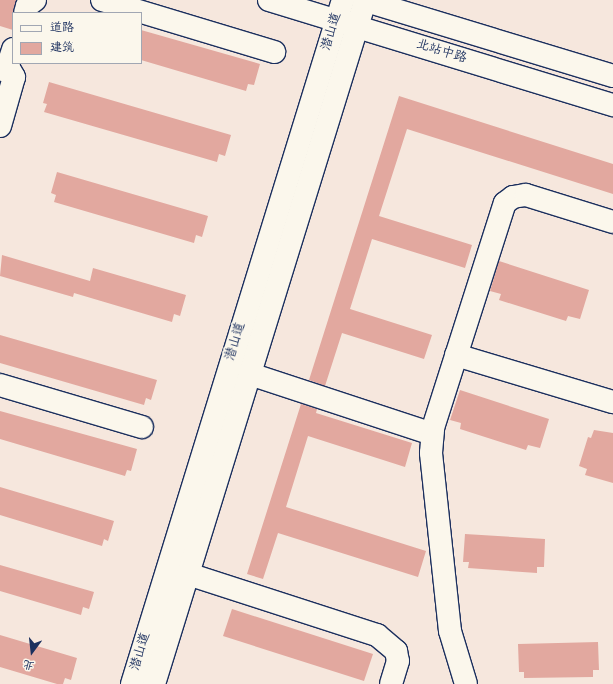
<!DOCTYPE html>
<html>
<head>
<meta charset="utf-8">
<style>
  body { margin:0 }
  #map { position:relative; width:613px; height:684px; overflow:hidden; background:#f6e7dd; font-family:Dekko,"LXGW WenKai TC",sans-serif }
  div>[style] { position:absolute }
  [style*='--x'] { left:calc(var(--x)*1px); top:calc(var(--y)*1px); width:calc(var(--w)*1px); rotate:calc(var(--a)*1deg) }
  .building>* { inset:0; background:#e2a89f }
  .roads { filter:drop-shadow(1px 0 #1b2f5e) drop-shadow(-1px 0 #1b2f5e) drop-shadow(0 1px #1b2f5e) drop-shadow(0 -1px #1b2f5e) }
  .minor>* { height:22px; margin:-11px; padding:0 11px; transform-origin:11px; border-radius:11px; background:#fbf7ec }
  .major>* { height:22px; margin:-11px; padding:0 11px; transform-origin:11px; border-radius:11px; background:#fbf7ec }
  span { translate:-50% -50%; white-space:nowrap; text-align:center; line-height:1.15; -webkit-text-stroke:3.5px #fbf7ec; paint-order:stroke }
  .street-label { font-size:13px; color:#1b2f5e }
  .legend { position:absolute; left:12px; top:12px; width:130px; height:52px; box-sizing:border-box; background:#fbf7ec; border:1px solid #a1a7b3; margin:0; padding:5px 7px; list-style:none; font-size:12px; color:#1b2f5e }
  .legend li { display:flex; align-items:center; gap:8px; height:20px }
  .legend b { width:20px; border:1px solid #a1a7b3 }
  .north { position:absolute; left:12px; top:632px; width:40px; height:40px; -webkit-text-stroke:3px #fbf7ec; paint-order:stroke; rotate:195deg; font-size:11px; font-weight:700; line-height:16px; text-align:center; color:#1b2f5e }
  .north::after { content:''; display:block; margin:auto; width:14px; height:18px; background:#1b2f5e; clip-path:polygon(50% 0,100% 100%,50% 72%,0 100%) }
</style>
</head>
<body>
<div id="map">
  <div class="building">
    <i style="clip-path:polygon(0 0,17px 0,13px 10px,13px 30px,0 26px)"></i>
    <i style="clip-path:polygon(141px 30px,260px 64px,254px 85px,248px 84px,246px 91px,141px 60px)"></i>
    <i style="clip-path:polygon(49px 82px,231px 135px,225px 156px,219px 154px,217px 162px,44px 112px,47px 104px,43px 103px)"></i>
    <i style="clip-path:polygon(399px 96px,613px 164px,613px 194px,407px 129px,379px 216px,472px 245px,465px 268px,372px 239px,350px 309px,432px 335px,424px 359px,342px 333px,325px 386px,309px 380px)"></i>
    <i style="clip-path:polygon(57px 172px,208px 216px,202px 237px,196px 235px,194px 243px,54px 202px,56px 195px,51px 193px)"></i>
    <i style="clip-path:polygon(2px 255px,90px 281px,93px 268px,186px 295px,180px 316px,174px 314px,172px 322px,74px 293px,73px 297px,0 276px)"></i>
    <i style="clip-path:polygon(499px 261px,589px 290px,580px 319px,568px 316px,566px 321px,499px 300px,501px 294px,490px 291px)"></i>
    <i style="clip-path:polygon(0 335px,157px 380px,151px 400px,146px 398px,144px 405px,0 363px)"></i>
    <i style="clip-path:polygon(460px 390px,549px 419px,540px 448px,528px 445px,526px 450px,460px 429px,461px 423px,450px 420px)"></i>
    <i style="clip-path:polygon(301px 404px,317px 409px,316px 413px,412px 443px,405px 467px,308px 436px,286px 507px,426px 551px,418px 577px,278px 533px,263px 579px,247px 574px)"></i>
    <i style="clip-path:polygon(0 411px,137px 449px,131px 471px,127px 470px,125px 476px,0 439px)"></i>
    <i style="clip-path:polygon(594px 430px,613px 433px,613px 483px,585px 475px,587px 469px,579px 466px,588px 437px,591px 438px)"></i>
    <i style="clip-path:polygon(0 487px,114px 521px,108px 541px,104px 539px,102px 546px,0 515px)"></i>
    <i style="clip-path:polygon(465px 534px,545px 539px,544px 567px,537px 567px,537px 573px,468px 568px,469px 562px,463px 562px)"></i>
    <i style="clip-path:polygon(0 565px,94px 592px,89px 609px,83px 607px,81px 615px,0 591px)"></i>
    <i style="clip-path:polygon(232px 609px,373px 654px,364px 681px,223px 636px)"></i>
    <i style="clip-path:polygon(0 635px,77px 658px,71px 680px,65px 678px,63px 684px,57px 684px,0 667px)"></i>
    <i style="clip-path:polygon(598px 642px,599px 670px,593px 670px,593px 677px,524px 678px,524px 672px,519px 672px,518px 644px)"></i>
  </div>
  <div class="roads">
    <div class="minor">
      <i style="--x:102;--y:0;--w:180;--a:16.8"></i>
      <i style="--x:25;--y:13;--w:7;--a:-74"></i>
      <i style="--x:27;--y:6;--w:10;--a:-37"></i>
      <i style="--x:0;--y:69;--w:11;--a:15"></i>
      <i style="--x:11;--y:72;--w:6;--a:59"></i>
      <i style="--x:14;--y:77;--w:51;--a:105.9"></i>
      <i style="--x:6;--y:71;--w:23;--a:-72"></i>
      <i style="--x:456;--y:355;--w:164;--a:16.7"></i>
      <i style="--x:250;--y:374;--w:192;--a:18.2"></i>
      <i style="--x:0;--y:385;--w:148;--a:16.5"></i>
      <i style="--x:188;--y:574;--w:199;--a:17.9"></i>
      <i style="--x:377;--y:635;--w:25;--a:40"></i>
      <i style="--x:396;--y:651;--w:10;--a:79"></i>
      <i style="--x:398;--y:661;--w:24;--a:107"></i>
      <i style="--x:466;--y:684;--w:55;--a:-106.8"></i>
      <i style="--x:450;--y:631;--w:179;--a:-96.1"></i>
      <i style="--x:431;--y:453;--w:25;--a:-85"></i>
      <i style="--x:433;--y:428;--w:236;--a:-72.3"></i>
      <i style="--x:505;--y:203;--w:10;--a:-37"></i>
      <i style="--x:513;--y:197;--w:13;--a:-9"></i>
      <i style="--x:526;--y:195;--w:91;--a:17.2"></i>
    </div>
    <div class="major">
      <i style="--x:269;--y:0;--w:360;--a:17"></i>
      <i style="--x:363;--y:0;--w:261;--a:16.9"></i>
      <i style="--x:132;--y:684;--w:716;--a:-72.86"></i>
      <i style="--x:154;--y:684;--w:715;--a:-72.83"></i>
    </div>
  </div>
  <div class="street-label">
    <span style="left:333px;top:32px;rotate:-73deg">潜山道</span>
    <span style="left:441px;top:53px;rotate:17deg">北站中路</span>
    <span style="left:237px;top:342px;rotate:-73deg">潜山道</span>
    <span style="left:142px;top:652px;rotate:-73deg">潜山道</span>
  </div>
  <ul class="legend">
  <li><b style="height:5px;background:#fbf7ec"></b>道路</li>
  <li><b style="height:11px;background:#e2a89f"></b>建筑</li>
  </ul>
  <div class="north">北</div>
</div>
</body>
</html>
